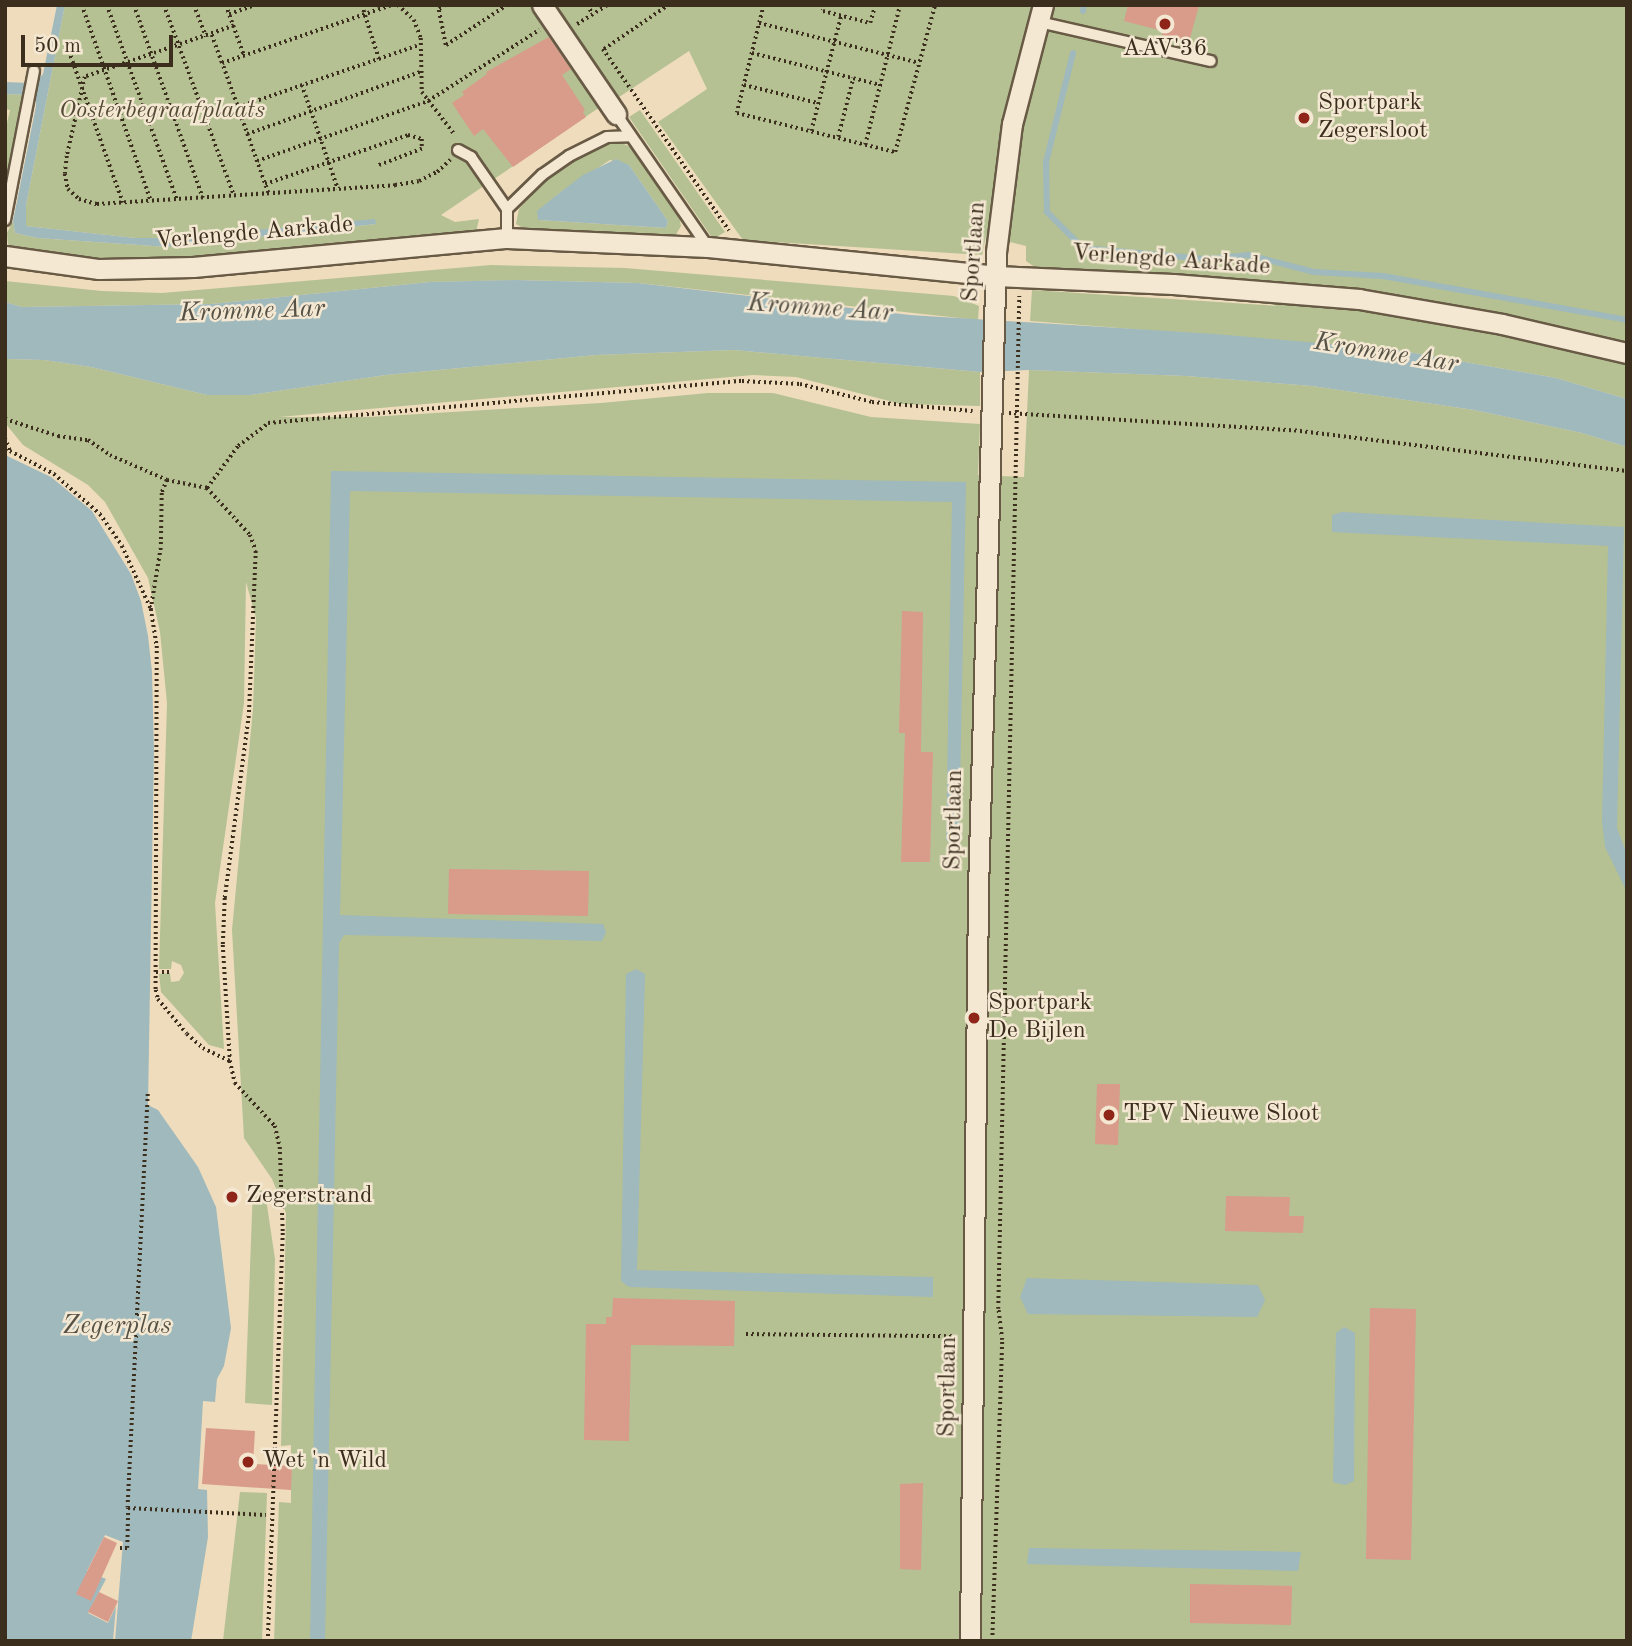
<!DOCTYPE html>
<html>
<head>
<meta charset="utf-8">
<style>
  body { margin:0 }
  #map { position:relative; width:1632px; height:1646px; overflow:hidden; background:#eedcbc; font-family:"Old Standard TT",serif }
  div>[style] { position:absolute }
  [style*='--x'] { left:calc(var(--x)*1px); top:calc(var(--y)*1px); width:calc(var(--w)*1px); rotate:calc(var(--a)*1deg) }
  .green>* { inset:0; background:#b5c193 }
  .water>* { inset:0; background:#9fb9bc }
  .stream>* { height:6px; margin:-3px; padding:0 3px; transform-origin:3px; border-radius:3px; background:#9fb9bc }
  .building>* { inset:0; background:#d99b8a }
  .path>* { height:3.5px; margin-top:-1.75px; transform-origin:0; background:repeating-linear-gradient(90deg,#3c2e1d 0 2px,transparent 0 5.5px) }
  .roads { filter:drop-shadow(2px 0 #685a45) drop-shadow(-2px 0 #685a45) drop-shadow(0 2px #685a45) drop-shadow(0 -2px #685a45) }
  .lane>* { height:10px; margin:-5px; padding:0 5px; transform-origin:5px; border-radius:5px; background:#f4e8d3 }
  .street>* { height:19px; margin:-9.5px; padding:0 9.5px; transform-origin:9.5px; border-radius:9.5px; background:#f4e8d3 }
  .dots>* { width:19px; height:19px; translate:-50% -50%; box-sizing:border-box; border:4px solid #f4e8d3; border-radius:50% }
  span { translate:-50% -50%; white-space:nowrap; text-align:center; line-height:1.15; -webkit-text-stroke:5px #f4e8d3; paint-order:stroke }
  .poi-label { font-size:24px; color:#3c2e1d }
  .left { translate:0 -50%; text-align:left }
  .park-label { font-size:24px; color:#544b35; font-style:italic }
  .street-label { font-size:24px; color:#3c2e1d }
  .water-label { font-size:26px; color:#555145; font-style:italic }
  .frame { position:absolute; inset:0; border:7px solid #3c2e1d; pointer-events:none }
  .scale { position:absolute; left:21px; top:35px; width:152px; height:32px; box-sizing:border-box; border:4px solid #3c2e1d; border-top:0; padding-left:9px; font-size:21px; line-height:24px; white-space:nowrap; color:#3c2e1d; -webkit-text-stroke:5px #f4e8d3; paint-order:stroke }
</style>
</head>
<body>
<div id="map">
  <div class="green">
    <i style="clip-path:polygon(65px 5px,532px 5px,600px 107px,441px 215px,455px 222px,479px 219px,476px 232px,196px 259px,100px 260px,12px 248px,8px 244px,7px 233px,13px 221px,15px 233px,37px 238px,168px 247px,376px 224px,374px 220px,167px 238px,135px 238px,26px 226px,26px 205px)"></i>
    <i style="clip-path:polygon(553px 5px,1627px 5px,1627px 399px,1556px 378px,1397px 350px,1030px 321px,1032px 290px,1278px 306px,1161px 278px,1039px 270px,1026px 261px,1026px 246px,986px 236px,982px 255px,743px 240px,658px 122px,707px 89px,689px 51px,616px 99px)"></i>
    <i style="clip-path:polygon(5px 94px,27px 95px,5px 198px,5px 132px,10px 110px,5px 109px)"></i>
    <i style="clip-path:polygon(640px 110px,725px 232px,713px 239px,629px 117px)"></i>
    <i style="clip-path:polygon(evenodd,619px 142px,631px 147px,679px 215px,681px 226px,675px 236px,528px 231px,516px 224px,519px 209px,543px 182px,573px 160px,608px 143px,619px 142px,610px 160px,629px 165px,668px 221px,666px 228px,538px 220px,558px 194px,610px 160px)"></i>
    <i style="clip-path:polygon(491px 265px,625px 268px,954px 296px,979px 306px,978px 320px,638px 283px,516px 280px,430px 282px,212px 304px,22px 307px,5px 302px,5px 281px,102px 291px,162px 293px)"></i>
    <i style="clip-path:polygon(734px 350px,980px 372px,980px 406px,901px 404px,796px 377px,753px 375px,279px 417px,369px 417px,601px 403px,708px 393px,773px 393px,871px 417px,980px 424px,978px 475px,1024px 477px,1029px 370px,1186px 376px,1312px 386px,1474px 410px,1582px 433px,1627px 447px,1627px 1641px,274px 1641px,279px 1502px,291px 1503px,291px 1445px,281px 1446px,286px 1213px,272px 1179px,244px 1138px,232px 930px,253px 709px,256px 618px,246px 582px,244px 703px,215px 903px,224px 1049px,209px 1045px,161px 992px,159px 974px,170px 973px,171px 982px,179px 981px,184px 973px,181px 965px,172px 961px,171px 969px,159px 969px,167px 703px,160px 632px,148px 578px,105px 502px,88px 485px,23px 445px,5px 423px,5px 359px,44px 360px,91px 367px,207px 395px,250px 395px,386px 375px,596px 355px)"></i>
    <i style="clip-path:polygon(253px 1187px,265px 1192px,275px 1259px,272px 1405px,245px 1403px)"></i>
    <i style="clip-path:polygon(240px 1492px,267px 1493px,262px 1641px,223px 1641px)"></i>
  </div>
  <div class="water">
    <i style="clip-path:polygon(57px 5px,65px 5px,26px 205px,26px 226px,135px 238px,167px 238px,375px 219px,376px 224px,168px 247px,37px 238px,15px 233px,13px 221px,36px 106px,35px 83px,43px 74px)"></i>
    <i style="clip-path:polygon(5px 82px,29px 83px,27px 95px,5px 94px)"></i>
    <i style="clip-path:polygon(616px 159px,629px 165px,668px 221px,666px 228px,538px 220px,537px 211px,558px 194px,583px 175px)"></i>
    <i style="clip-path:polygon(515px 280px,638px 283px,910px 315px,1215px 334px,1397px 350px,1556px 378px,1627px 399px,1627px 447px,1582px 433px,1474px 410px,1312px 386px,1186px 376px,1029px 370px,980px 372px,734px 350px,596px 355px,386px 375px,250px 395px,207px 395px,91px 367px,44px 360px,5px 359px,5px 302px,22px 307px,212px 304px,430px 282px)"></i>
    <i style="clip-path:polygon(5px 455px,51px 477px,92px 511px,131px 574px,141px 601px,148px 636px,152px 672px,154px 751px,148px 1105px,158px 1110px,198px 1167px,216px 1207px,231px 1328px,224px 1366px,217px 1379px,215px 1402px,203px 1401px,198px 1489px,207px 1490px,208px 1537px,191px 1641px,115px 1641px,123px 1542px,105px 1535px,87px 1571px,106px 1579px,88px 1613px,108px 1623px,116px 1606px,113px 1641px,5px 1641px)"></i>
    <i style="clip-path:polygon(331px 471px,966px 482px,959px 840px,952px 845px,946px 840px,952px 502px,350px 491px,340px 915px,603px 924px,606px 932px,602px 941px,344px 935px,339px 943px,325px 1641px,310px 1641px)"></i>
    <i style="clip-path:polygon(1342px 512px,1624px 527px,1617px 828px,1627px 855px,1627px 892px,1605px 847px,1602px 821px,1608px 546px,1332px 532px,1332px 515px)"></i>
    <i style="clip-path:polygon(636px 969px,645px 974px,637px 1270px,933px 1277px,933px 1297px,629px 1287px,621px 1281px,626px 974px)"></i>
    <i style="clip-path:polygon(1027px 1278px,1258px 1285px,1265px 1300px,1257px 1317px,1028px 1314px,1020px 1297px)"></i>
    <i style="clip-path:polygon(1344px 1327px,1355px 1333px,1354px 1481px,1345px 1485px,1333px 1482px,1336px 1333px)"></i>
    <i style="clip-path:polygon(1029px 1548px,1261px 1551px,1301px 1552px,1298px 1571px,1027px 1564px)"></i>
  </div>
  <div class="stream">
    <i style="--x:1083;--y:11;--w:6;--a:-81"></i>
    <i style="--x:1073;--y:53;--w:112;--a:103.9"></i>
    <i style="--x:1046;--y:162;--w:50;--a:88.9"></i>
    <i style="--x:1047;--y:212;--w:51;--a:45"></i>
    <i style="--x:1083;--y:248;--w:123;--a:5.1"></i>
    <i style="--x:1206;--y:259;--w:43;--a:-5.3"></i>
    <i style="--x:1249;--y:255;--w:67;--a:14.7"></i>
    <i style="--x:1314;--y:272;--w:69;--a:3.3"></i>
    <i style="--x:1383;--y:276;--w:248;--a:10.2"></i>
  </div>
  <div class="building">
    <i style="clip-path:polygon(1128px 5px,1199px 5px,1189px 42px,1162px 35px,1163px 31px,1124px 21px)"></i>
    <i style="clip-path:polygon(549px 37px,571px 69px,562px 75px,585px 110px,583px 112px,586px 117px,513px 167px,483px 129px,474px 136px,452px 103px,464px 95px,462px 92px,487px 74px,486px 72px)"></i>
    <i style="clip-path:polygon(902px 611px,923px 612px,921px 752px,933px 752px,930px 862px,901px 862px,905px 733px,899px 733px)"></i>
    <i style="clip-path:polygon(449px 869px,589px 871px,588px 916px,448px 914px)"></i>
    <i style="clip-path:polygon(1097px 1084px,1120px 1084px,1118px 1145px,1095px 1144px)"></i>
    <i style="clip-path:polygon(1226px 1196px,1290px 1197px,1289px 1216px,1304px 1216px,1303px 1233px,1225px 1231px)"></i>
    <i style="clip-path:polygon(613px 1298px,735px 1301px,734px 1346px,631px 1345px,629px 1441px,584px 1440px,586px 1324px,606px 1324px,606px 1317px,612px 1317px)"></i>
    <i style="clip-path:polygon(1370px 1308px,1416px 1309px,1411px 1560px,1366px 1559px)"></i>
    <i style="clip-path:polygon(206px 1428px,255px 1431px,253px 1464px,292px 1466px,291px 1490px,202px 1484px)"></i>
    <i style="clip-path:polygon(923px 1483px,921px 1570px,900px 1569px,900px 1484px)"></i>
    <i style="clip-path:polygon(104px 1537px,117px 1543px,91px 1601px,76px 1594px)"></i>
    <i style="clip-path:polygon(1190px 1584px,1292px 1586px,1291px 1625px,1190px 1623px)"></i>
    <i style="clip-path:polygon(99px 1592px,118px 1601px,108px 1622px,88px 1612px)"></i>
  </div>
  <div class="path">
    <i style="--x:82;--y:5;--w:208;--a:70.6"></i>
    <i style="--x:107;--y:5;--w:206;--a:70.2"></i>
    <i style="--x:134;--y:5;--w:205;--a:70.3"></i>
    <i style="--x:164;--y:5;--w:202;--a:69.8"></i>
    <i style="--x:194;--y:5;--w:34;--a:69"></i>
    <i style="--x:226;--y:5;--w:53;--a:70.2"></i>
    <i style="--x:362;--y:5;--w:57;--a:72.5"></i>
    <i style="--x:398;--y:5;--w:22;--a:43"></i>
    <i style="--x:414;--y:20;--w:19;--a:69"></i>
    <i style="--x:421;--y:38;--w:54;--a:88.9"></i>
    <i style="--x:422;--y:92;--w:54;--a:52.5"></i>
    <i style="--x:438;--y:5;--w:41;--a:78.7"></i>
    <i style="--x:446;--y:45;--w:73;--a:-33.3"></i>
    <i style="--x:587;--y:5;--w:11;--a:56"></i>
    <i style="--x:764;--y:5;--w:111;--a:104"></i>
    <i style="--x:737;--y:113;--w:163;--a:13.9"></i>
    <i style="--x:895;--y:152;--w:152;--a:-74.8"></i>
    <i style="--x:825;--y:5;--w:6;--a:108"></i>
    <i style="--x:823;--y:11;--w:49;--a:14.3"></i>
    <i style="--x:870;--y:23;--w:19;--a:-74"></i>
    <i style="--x:439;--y:9;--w:7;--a:-34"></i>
    <i style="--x:229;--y:14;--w:28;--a:-19"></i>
    <i style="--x:759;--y:23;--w:165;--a:14"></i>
    <i style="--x:577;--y:24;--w:36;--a:-32"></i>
    <i style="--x:234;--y:26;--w:157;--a:161.1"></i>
    <i style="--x:85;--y:77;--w:81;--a:102.8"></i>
    <i style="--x:67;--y:156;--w:18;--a:96"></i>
    <i style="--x:65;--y:174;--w:15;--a:79"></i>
    <i style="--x:68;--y:189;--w:15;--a:42"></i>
    <i style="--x:79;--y:199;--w:19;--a:16"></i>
    <i style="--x:97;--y:204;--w:299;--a:-3.6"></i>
    <i style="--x:395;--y:185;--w:24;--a:-9"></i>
    <i style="--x:419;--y:181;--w:20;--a:-27"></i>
    <i style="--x:437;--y:172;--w:18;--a:-43"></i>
    <i style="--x:212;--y:35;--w:30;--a:70"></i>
    <i style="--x:603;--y:49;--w:221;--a:55.2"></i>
    <i style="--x:604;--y:49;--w:78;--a:-34.5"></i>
    <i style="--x:69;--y:51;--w:161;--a:70.4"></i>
    <i style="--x:752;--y:53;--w:132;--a:14"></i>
    <i style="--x:302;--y:85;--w:110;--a:70.9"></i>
    <i style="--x:744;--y:85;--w:76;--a:13.7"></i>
    <i style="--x:238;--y:107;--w:191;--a:-18.9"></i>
    <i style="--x:811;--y:131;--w:119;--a:-75.4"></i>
    <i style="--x:247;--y:134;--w:187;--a:-19.7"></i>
    <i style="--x:838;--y:137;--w:61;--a:-75.7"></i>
    <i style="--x:865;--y:145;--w:144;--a:-76"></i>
    <i style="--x:257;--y:161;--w:181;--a:-19.3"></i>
    <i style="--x:428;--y:101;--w:132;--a:-32.6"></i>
    <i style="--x:265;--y:184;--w:151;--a:-18.9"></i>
    <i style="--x:408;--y:135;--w:15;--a:16"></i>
    <i style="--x:422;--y:139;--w:10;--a:90"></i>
    <i style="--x:422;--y:149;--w:47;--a:158.9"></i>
    <i style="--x:268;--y:193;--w:138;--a:-109.5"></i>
    <i style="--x:222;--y:63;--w:179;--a:-18.9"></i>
    <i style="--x:1009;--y:413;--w:292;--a:3.5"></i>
    <i style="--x:1300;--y:431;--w:329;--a:7"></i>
    <i style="--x:5;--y:419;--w:56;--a:17.8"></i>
    <i style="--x:58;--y:436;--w:30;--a:8"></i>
    <i style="--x:88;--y:440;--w:27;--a:34"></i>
    <i style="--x:110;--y:455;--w:62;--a:23.7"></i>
    <i style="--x:167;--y:480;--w:41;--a:11.3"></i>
    <i style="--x:207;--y:488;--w:64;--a:47.5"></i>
    <i style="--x:250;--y:535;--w:17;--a:69"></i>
    <i style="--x:256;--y:551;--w:165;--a:92.4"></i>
    <i style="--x:249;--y:716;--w:184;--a:97.5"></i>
    <i style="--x:225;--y:898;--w:47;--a:92.4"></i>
    <i style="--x:223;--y:945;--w:116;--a:86.5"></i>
    <i style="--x:230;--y:1061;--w:23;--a:77"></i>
    <i style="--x:235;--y:1083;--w:59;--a:47.1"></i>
    <i style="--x:275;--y:1126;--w:22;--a:77"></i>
    <i style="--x:280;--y:1147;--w:86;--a:88"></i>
    <i style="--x:283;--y:1233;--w:408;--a:92.1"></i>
    <i style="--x:5;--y:438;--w:14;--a:69"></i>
    <i style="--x:10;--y:451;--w:50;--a:27.6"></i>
    <i style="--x:54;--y:474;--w:61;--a:41"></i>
    <i style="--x:100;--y:514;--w:39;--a:55"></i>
    <i style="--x:122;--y:546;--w:69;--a:65.3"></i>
    <i style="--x:167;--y:480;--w:14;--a:111"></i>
    <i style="--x:162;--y:493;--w:55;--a:91"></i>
    <i style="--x:161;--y:548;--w:62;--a:99.3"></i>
    <i style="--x:151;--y:609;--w:37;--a:81"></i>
    <i style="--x:157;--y:646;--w:344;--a:90.2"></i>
    <i style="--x:156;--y:990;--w:9;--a:77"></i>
    <i style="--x:158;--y:999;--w:45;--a:50.4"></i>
    <i style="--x:187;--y:1034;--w:21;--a:41"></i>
    <i style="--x:203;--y:1048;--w:30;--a:26"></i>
    <i style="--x:207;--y:488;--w:52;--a:-53.6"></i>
    <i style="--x:238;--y:446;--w:38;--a:-37"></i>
    <i style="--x:268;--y:423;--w:476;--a:-5.1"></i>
    <i style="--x:742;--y:381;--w:58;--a:3"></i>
    <i style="--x:800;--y:384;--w:74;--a:14"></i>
    <i style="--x:872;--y:402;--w:101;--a:5.1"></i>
    <i style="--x:156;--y:972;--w:17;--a:0"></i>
    <i style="--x:148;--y:1094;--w:414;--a:92.8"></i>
    <i style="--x:128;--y:1508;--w:138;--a:2.9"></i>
    <i style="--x:746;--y:1334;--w:208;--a:0.6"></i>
    <i style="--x:120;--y:1548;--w:7;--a:0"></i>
    <i style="--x:127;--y:1548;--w:40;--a:-88.6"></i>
    <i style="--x:992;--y:1641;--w:301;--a:-88.1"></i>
    <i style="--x:1002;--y:1340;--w:31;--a:-97"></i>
    <i style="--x:998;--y:1309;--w:1013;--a:-88.81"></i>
  </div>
  <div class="roads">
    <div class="lane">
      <i style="--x:1039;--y:22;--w:176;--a:12.8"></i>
      <i style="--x:616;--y:114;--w:162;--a:55.3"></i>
      <i style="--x:458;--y:150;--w:15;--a:28"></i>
      <i style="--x:471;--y:157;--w:63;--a:55.3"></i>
      <i style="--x:5;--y:220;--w:152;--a:-79"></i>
      <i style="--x:507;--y:238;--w:29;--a:-90"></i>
      <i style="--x:507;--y:209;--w:49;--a:-44.2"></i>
      <i style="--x:542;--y:175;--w:33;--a:-35"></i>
      <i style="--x:569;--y:156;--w:42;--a:-26.6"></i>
      <i style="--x:607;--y:137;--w:23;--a:-2"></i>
    </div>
    <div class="street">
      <i style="--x:542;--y:5;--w:132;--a:55.8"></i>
      <i style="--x:5;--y:256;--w:95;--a:7.9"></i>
      <i style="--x:99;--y:269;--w:94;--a:-1.2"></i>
      <i style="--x:193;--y:267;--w:315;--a:-5.3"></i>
      <i style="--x:507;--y:238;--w:201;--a:2.6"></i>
      <i style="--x:708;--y:247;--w:289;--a:5.7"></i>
      <i style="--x:996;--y:276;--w:177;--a:2.6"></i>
      <i style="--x:1173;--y:284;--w:187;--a:4.6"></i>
      <i style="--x:1359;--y:299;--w:145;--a:9.9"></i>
      <i style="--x:1502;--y:324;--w:128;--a:13.1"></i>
      <i style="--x:970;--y:1641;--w:751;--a:-89.39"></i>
      <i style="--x:978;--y:890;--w:638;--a:-88.38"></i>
      <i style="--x:996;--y:252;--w:129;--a:-82.9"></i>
      <i style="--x:1012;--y:124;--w:123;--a:-75.4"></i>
    </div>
  </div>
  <div class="dots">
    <i style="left:1165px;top:24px;background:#8f2418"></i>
    <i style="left:1304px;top:118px;background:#8f2418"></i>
    <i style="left:974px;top:1018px;background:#8f2418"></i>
    <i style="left:1109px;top:1115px;background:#8f2418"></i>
    <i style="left:232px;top:1197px;background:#8f2418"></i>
    <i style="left:248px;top:1462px;background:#8f2418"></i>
  </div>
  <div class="poi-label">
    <span style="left:1165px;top:50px">AAV'36</span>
    <span class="left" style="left:1318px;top:118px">Sportpark<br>Zegersloot</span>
    <span class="left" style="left:988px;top:1018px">Sportpark<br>De Bijlen</span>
    <span class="left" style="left:1123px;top:1115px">TPV Nieuwe Sloot</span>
    <span class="left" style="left:246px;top:1197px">Zegerstrand</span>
    <span class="left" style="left:262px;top:1462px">Wet 'n Wild</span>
  </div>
  <div class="park-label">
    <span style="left:162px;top:112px">Oosterbegraafplaats</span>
  </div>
  <div class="street-label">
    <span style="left:254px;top:234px;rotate:-5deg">Verlengde Aarkade</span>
    <span style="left:975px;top:252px;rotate:-86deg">Sportlaan</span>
    <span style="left:1171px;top:261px;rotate:4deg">Verlengde Aarkade</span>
    <span style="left:955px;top:820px;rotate:-89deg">Sportlaan</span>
    <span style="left:949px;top:1387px;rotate:-89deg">Sportlaan</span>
  </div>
  <div class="water-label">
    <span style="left:820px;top:309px;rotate:4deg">Kromme Aar</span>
    <span style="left:252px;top:312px;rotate:-2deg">Kromme Aar</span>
    <span style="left:1386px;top:354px;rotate:9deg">Kromme Aar</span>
    <span style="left:117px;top:1327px">Zegerplas</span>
  </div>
  <div class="frame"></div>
  <div class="scale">50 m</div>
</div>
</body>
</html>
